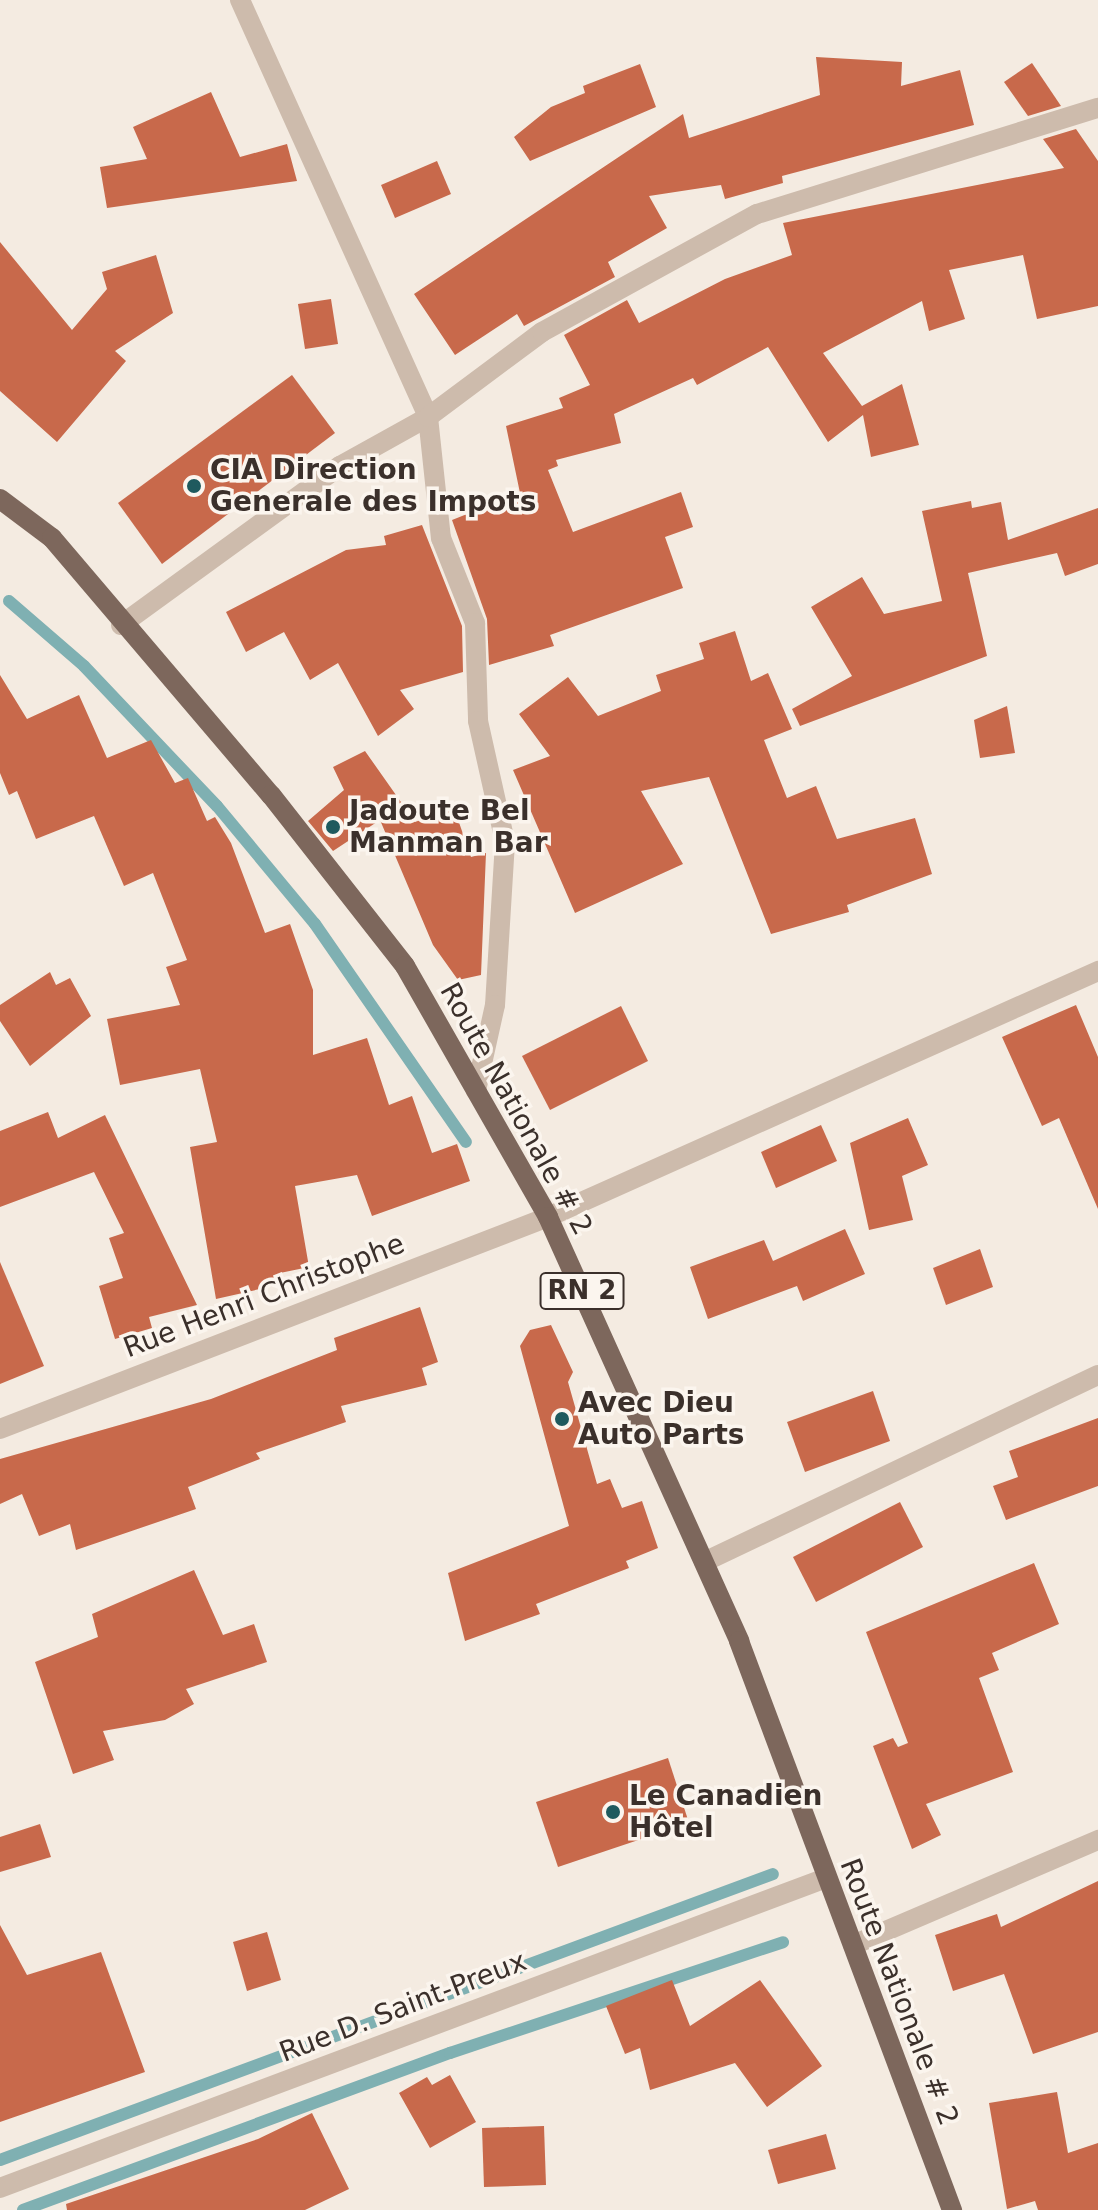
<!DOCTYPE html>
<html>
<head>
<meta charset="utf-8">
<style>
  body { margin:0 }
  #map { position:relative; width:1098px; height:2210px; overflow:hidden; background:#f4ebe1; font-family:"DejaVu Sans",sans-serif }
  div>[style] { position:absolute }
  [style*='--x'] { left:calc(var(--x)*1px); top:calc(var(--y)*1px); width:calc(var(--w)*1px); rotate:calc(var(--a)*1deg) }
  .stream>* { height:12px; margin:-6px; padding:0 6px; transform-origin:6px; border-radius:6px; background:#7fb0b2 }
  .building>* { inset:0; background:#c8694b }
  .street>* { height:20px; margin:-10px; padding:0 10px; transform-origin:10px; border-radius:10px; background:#cdbbac }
  .primary>* { height:20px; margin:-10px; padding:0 10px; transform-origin:10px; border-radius:10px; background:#7d675c }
  .dots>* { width:22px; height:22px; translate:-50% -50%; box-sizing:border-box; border:4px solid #fbf5ee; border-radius:50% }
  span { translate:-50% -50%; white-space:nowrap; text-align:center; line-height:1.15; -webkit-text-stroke:7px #fbf5ee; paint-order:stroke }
  .shield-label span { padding:2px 6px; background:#fbf5ee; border:2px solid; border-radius:6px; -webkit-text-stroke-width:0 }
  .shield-label { font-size:26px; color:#3b302b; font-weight:700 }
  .poi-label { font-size:28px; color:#3b302b; font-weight:700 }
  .left { translate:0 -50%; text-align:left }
  .street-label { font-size:28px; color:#3b302b }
</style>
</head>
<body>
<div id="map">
  <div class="stream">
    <i style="--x:9;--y:601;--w:99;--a:40.9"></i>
    <i style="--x:84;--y:666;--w:193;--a:46.5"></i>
    <i style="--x:217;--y:806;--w:153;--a:50.3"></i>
    <i style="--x:315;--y:924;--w:265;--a:55.3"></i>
    <i style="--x:0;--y:2160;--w:824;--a:-20.3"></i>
    <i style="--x:23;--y:2210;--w:455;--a:-20.2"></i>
    <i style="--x:450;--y:2053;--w:351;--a:-18.4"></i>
  </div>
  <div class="building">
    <i style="clip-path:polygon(816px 57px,902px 62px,901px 86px,960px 70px,974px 125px,782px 176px,783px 183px,725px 199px,721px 185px,649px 196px,667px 228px,608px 262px,615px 277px,524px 326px,517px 314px,455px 355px,414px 294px,683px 114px,689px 138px,820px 95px)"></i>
    <i style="clip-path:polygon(1032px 63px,1061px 106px,1028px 116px,1004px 82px)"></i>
    <i style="clip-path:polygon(640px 64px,656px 107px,530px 161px,514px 137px,551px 107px,585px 93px,583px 86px)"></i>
    <i style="clip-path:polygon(211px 92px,240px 157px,287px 144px,297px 181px,107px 208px,100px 167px,147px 159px,133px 127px)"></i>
    <i style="clip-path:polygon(1076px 129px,1098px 161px,1098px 306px,1037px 319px,1023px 255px,949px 270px,965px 319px,929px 331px,922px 301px,823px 353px,862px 406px,902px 384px,919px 445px,871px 457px,863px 415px,828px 442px,768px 347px,697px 385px,693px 378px,614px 414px,621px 443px,556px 460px,558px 466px,548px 470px,573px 532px,681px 492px,693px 527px,665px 537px,683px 588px,550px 635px,554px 646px,489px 665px,487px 619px,452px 520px,520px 493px,506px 426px,563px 408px,559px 398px,590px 385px,564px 335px,627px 300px,639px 323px,725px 279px,792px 255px,783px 223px,1064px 168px,1043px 139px)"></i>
    <i style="clip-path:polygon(437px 161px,451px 194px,395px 218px,381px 185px)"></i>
    <i style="clip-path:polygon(0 242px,72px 330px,107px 289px,102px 272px,156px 255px,173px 313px,115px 351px,126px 361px,57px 442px,0 391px)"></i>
    <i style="clip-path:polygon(331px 299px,338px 344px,305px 349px,298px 304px)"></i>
    <i style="clip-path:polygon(292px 375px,335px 433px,162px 564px,118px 503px)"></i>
    <i style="clip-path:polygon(971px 501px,972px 508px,1001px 502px,1008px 540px,1098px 508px,1098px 564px,1065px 576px,1057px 553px,968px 573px,987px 656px,800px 726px,792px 709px,852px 676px,811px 607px,862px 577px,884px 614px,942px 601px,922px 511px)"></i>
    <i style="clip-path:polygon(422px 525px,462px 626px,463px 672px,400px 690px,414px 709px,378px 736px,338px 663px,310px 680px,284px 632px,246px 652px,226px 612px,346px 550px,386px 545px,384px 536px)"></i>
    <i style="clip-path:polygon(735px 631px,751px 681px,768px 673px,792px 729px,764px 740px,787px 798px,816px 786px,837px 839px,915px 818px,932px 874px,847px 905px,849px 912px,771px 934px,709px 777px,641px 791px,683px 864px,575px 913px,513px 770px,550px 756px,519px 714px,568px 677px,598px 716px,661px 691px,656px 675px,704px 659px,699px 643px)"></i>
    <i style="clip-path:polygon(0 675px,27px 719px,79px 695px,107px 758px,151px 740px,175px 783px,188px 778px,207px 821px,215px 817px,231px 843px,265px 933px,290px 924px,313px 990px,313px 1055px,367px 1038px,389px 1105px,412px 1096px,432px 1153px,457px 1144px,470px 1181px,372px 1216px,357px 1175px,295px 1186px,309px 1267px,280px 1273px,282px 1284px,216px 1299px,190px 1147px,217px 1142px,200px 1069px,120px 1085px,107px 1019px,180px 1005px,166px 967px,187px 960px,153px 873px,124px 886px,94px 816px,36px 839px,17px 791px,9px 795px,0 773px)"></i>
    <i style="clip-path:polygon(1007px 706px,1015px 753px,980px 758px,974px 720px)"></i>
    <i style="clip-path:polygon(365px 751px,415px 822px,454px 808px,471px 857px,486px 853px,481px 975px,458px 980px,433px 945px,380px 820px,333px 851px,308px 821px,344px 790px,333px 767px)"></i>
    <i style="clip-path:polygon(50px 972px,56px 985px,70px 978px,91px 1016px,30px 1066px,0 1021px,0 1005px)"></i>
    <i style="clip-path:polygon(1076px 1005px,1098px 1057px,1098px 1209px,1059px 1118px,1042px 1126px,1002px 1037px)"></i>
    <i style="clip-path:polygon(621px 1006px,648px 1061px,550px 1110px,522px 1056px)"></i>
    <i style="clip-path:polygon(48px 1112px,58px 1138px,105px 1115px,197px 1305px,149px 1317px,152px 1328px,115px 1339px,99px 1286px,123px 1278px,109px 1238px,124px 1233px,94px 1172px,0 1207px,0 1131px)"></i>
    <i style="clip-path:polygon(908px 1118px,928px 1165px,902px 1176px,913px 1220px,869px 1230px,850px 1143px)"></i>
    <i style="clip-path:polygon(821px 1125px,837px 1161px,776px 1188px,761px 1152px)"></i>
    <i style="clip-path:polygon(845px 1229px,865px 1274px,803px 1301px,797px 1286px,708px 1319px,690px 1267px,764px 1240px,773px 1261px)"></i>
    <i style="clip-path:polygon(980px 1249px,993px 1287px,946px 1305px,933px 1268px)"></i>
    <i style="clip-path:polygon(0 1262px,44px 1366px,0 1384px)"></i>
    <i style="clip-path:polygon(420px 1307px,438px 1362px,422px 1368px,427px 1385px,341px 1406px,346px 1422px,256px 1453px,260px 1459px,188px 1487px,196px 1509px,76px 1550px,70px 1524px,39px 1536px,22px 1494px,0 1504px,0 1459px,211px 1399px,337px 1350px,334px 1338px)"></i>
    <i style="clip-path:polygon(551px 1325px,573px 1372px,568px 1382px,597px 1484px,610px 1479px,622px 1508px,642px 1501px,658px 1548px,626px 1561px,629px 1568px,536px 1604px,540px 1614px,465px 1641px,448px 1573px,569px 1526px,520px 1346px,530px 1330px)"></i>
    <i style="clip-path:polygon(873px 1391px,890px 1441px,805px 1472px,787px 1422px)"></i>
    <i style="clip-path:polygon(1098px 1418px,1098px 1486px,1006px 1520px,993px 1486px,1018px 1477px,1009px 1451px)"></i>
    <i style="clip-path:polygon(900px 1502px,923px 1547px,816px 1602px,793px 1557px)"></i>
    <i style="clip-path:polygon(1034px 1563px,1059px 1624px,992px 1653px,999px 1670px,979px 1678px,1013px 1772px,926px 1804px,941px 1835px,912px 1849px,873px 1746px,893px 1738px,898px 1747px,908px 1743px,866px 1632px)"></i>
    <i style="clip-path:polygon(194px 1570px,223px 1635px,254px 1624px,267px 1662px,186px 1689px,194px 1704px,165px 1720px,103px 1731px,114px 1760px,73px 1774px,35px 1662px,98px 1637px,92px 1614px)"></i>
    <i style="clip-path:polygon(668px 1758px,689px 1823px,558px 1867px,536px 1802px)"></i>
    <i style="clip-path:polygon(40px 1824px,51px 1857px,0 1872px,0 1837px)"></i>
    <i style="clip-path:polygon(1098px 1881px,1098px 2032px,1033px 2054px,1004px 1974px,953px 1991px,935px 1935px,997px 1914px,1001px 1927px)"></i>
    <i style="clip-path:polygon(0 1925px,27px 1975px,101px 1952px,145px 2072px,0 2122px)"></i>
    <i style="clip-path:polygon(267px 1932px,281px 1980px,247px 1991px,233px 1942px)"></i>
    <i style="clip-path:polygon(672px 1980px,690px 2026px,760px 1980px,822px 2066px,767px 2107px,735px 2063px,650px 2090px,640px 2048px,625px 2054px,606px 2006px)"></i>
    <i style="clip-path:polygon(450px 2075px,476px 2122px,430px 2148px,399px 2093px,427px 2077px,432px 2085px)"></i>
    <i style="clip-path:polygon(1057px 2092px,1068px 2153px,1098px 2143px,1098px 2210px,1038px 2210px,1035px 2201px,1007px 2209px,989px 2103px)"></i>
    <i style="clip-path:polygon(312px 2113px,349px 2189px,305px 2210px,67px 2210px,66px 2204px,258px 2139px)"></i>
    <i style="clip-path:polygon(544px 2126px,546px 2185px,484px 2187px,482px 2128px)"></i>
    <i style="clip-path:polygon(826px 2134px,836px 2169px,778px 2184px,768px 2150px)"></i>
  </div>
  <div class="street">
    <i style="--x:240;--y:0;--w:457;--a:65.7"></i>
    <i style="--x:428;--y:417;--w:122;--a:83.9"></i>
    <i style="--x:441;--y:538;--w:92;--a:68.2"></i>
    <i style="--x:475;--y:623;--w:98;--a:88.2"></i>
    <i style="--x:478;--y:721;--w:124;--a:77.4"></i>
    <i style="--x:505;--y:842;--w:163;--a:93.5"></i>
    <i style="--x:495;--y:1005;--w:88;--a:102.5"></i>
    <i style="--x:121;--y:625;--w:271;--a:-36"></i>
    <i style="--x:340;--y:466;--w:101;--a:-29.1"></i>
    <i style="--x:428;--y:417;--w:142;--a:-36.7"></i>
    <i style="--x:542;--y:332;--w:245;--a:-28.8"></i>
    <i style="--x:757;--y:214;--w:357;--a:-17.3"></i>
    <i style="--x:0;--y:1429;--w:588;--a:-21.15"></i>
    <i style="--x:548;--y:1217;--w:603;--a:-24.1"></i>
    <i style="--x:704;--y:1562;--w:436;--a:-25.4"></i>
    <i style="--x:853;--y:1945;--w:267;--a:-23.2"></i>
    <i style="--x:0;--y:2188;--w:882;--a:-20.57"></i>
  </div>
  <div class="primary">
    <i style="--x:0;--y:499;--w:65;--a:36.9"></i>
    <i style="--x:52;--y:538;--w:338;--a:49.6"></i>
    <i style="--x:271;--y:795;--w:217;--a:51.9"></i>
    <i style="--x:405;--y:966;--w:289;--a:60.3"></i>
    <i style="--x:548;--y:1217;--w:465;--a:65.7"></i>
    <i style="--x:739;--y:1641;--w:608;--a:69.48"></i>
  </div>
  <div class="dots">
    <i style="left:194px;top:486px;background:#1f5a5e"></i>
    <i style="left:333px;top:827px;background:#1f5a5e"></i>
    <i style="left:562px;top:1419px;background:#1f5a5e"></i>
    <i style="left:613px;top:1812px;background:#1f5a5e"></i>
  </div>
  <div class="shield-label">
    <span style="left:582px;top:1291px">RN 2</span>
  </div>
  <div class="poi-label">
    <span class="left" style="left:210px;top:486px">CIA Direction<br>Generale des Impots</span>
    <span class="left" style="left:349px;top:827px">Jadoute Bel<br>Manman Bar</span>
    <span class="left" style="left:578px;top:1419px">Avec Dieu<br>Auto Parts</span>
    <span class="left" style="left:629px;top:1812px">Le Canadien<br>Hôtel</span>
  </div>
  <div class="street-label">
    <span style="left:516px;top:1109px;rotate:61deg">Route Nationale # 2</span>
    <span style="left:264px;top:1296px;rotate:-21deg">Rue Henri Christophe</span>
    <span style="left:899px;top:1992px;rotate:69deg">Route Nationale # 2</span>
    <span style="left:403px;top:2007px;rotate:-21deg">Rue D. Saint-Preux</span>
  </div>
</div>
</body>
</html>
